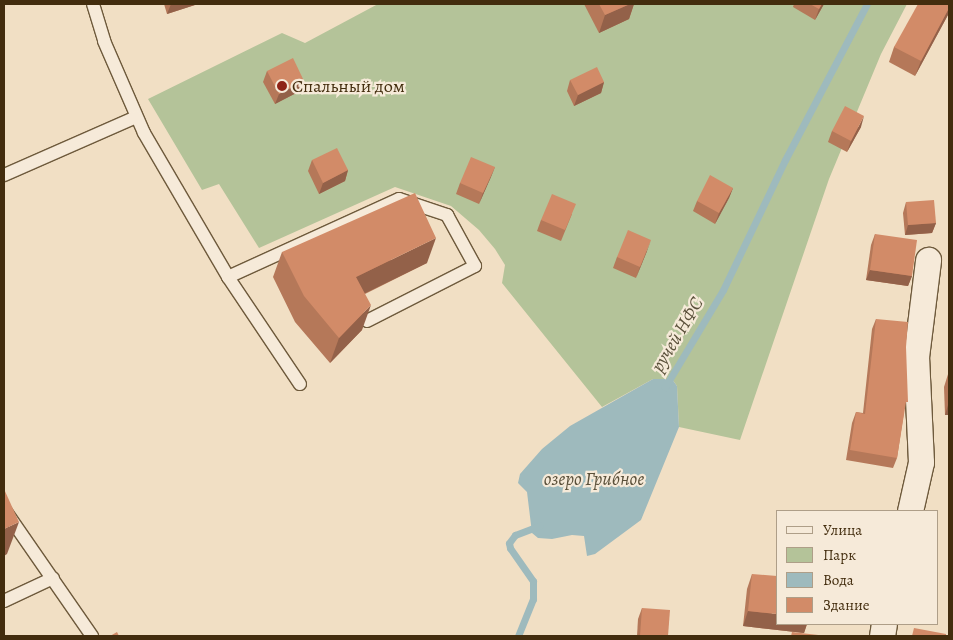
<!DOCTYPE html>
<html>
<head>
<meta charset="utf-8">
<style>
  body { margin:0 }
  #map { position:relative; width:953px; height:640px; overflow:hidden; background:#f1dfc4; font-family:Alegreya,serif }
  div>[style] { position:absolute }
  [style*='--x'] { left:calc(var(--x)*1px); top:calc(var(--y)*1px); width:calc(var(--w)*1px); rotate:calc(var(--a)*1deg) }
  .green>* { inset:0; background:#b4c399 }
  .water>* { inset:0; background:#9ebabd }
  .stream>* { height:7px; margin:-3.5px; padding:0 3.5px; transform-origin:3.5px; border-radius:3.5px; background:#9ebabd }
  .roads { filter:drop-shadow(1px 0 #6e5a3c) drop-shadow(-1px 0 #6e5a3c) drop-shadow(0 1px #6e5a3c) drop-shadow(0 -1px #6e5a3c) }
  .lane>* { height:12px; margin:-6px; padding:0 6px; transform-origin:6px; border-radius:6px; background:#f6ead9 }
  .street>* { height:25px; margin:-12.5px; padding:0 12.5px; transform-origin:12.5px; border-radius:12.5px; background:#f6ead9 }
  .wall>* { inset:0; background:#b57859 }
  .shaded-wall>* { inset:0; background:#936149 }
  .building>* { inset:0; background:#d28b68 }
  .dots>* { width:14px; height:14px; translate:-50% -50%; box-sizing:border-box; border:2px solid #f6ead9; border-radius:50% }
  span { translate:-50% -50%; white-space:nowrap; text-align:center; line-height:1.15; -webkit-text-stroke:4.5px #f6ead9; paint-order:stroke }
  .poi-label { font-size:18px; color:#432d0e }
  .left { translate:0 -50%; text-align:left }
  .water-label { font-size:19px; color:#5a503a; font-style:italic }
  .frame { position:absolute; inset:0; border:5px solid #432d0e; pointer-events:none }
  .legend { position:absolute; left:776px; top:510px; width:162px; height:115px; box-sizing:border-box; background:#f6ead9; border:1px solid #ae9e88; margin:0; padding:6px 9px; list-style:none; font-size:15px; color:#432d0e }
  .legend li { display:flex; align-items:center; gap:10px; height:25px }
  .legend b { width:25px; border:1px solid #ae9e88 }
</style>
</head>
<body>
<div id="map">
  <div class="green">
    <i style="clip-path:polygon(378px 4px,907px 4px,881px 54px,829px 179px,740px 440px,679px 427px,677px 386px,672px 379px,653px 379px,602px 407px,502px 283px,505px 265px,495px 249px,479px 230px,451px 206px,395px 187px,259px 248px,219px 184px,202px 190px,148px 99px,282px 33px,305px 43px)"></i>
  </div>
  <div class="water">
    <i style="clip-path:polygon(653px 379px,672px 379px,677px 386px,679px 427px,641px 520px,595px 554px,587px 556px,584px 536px,572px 535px,552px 539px,538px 538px,532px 533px,527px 492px,518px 483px,520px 474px,542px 449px,570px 426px)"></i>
  </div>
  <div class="stream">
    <i style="--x:665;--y:387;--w:113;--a:-59.1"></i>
    <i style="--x:723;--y:290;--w:144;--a:-64.5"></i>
    <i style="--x:785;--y:160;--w:176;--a:-62.3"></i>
    <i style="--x:518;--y:636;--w:40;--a:-68"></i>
    <i style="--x:533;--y:599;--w:18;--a:-90"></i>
    <i style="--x:533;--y:581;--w:40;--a:-124.9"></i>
    <i style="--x:510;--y:548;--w:5;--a:-101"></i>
    <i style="--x:509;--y:543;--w:10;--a:-53"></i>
    <i style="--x:515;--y:535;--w:26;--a:-21"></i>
  </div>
  <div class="roads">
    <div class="lane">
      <i style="--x:93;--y:4;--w:39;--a:73"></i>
      <i style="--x:104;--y:41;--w:100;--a:66.5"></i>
      <i style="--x:144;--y:133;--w:167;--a:59.7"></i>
      <i style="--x:228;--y:277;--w:129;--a:56.1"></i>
      <i style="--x:4;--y:175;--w:144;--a:-23.7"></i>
      <i style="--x:228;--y:277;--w:188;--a:-24.5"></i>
      <i style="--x:399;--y:199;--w:51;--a:18.4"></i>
      <i style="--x:447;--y:215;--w:58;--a:61.2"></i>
      <i style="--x:475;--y:266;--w:121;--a:153"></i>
      <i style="--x:4;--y:509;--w:155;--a:55.3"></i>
      <i style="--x:4;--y:601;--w:54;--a:-25.1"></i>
    </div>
    <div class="street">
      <i style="--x:910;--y:511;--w:50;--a:-77.3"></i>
      <i style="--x:921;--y:462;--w:105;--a:-92.7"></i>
      <i style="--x:916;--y:357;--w:98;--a:-82.9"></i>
      <i style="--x:882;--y:636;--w:12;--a:-81"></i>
    </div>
  </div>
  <div class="wall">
    <i style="clip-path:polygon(164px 4px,198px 4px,167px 14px)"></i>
    <i style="clip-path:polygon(584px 4px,634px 4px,629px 19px,599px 33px)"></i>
    <i style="clip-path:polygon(794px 4px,824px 4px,815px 20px,793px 7px)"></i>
    <i style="clip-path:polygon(949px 4px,949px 13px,915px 76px,889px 62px,894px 47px)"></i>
    <i style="clip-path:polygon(267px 71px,304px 81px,300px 91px,275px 104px,263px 82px)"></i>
    <i style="clip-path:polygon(570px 80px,604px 82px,601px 93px,574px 106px,567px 91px)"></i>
    <i style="clip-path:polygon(861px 127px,847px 152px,828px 142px,832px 131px)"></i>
    <i style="clip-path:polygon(312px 160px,348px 170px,345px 181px,319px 194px,308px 171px)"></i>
    <i style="clip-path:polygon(495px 167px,479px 204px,456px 194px,460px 183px)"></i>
    <i style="clip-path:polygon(733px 188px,729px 198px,715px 224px,693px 211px,697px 201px)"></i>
    <i style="clip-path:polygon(906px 202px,936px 223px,932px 233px,905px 235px,903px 213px)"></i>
    <i style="clip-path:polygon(572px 214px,561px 241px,537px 231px,541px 220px)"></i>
    <i style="clip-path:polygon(875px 234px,912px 276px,908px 286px,866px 280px,871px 245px)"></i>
    <i style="clip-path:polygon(647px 251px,636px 278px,613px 268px,617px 257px)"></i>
    <i style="clip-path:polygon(282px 252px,427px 263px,365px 294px,362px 330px,330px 363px,295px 322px,273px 277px)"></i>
    <i style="clip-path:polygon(876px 319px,906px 347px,904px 412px,897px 458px,893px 468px,846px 460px,852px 423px,856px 412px,863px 413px,872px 329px)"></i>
    <i style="clip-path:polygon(949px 371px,949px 415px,945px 415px,944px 387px)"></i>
    <i style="clip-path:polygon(752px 574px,777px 624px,807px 624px,804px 633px,743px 626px,747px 589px)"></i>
    <i style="clip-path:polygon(642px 608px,668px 636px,637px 636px,638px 619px)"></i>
  </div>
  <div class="shaded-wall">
    <i style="clip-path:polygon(171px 4px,198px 4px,167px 14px)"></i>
    <i style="clip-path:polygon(630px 4px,634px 4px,629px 19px,599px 33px,605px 15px)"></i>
    <i style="clip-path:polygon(822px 4px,824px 4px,815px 20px,819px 9px)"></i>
    <i style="clip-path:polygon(949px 8px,949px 13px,915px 76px,921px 61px)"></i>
    <i style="clip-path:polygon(304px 81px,300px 91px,275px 104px,279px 94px)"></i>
    <i style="clip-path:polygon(604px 82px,601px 93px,574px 106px,578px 95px)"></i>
    <i style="clip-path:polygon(864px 116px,861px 127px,847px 152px,851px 141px)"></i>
    <i style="clip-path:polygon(495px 167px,491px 177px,479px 204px,483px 193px)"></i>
    <i style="clip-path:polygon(348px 170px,345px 181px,319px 194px,323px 183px)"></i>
    <i style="clip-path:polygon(733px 188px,729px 198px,715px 224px,719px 213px)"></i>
    <i style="clip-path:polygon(936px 223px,932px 233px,905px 235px,908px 225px)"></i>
    <i style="clip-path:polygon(436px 238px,427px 263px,347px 302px,356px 277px)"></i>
    <i style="clip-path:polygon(651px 240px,647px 251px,636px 278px,640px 267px)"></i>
    <i style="clip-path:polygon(870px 270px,912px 276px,908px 286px,866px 280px)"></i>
    <i style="clip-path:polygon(371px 305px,362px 330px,330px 363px,339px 338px)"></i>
    <i style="clip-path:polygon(949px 402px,949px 415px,945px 415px)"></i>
    <i style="clip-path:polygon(19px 522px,7px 554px,4px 556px,4px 529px)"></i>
    <i style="clip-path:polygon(748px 611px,777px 614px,777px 624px,807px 624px,804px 633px,743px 626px)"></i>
  </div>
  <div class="building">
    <i style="clip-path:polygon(599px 4px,630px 4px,605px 15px)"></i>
    <i style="clip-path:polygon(810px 4px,822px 4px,819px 9px)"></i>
    <i style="clip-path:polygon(918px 4px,949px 4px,949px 8px,921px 61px,894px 47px)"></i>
    <i style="clip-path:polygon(293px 58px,304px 81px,279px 94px,267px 71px)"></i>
    <i style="clip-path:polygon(597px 67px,604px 82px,578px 95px,570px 80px)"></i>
    <i style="clip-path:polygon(845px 106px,864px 116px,851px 141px,832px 131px)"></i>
    <i style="clip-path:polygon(337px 148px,348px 170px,323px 183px,312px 160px)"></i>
    <i style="clip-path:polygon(471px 157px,495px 167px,483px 193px,460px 183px)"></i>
    <i style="clip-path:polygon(710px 175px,733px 188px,719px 213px,697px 201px)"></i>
    <i style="clip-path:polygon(415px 193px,436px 238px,356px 277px,371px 305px,339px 338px,304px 296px,282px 252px)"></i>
    <i style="clip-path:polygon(552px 194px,576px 204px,565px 230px,541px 220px)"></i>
    <i style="clip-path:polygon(934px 200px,936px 223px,908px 225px,906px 202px)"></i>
    <i style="clip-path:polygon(628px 230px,651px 240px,640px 267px,617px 257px)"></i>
    <i style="clip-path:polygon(875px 234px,917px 240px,912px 276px,870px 270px)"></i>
    <i style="clip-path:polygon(876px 319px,908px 322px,906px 347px,908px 402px,906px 402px,897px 458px,850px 450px,856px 412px,865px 414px)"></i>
    <i style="clip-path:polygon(4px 489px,19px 522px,4px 529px)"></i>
    <i style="clip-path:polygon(752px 574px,777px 576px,777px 614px,748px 611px)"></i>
    <i style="clip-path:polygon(642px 608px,670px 610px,668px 636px,640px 636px)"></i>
    <i style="clip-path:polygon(914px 628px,946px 634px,946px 636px,912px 636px)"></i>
    <i style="clip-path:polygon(117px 632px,119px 636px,110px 636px)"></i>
    <i style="clip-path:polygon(792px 632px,827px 636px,791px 636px)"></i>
  </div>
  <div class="dots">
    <i style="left:282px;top:86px;background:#8f2418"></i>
  </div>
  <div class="poi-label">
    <span class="left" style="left:292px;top:86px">Спальный дом</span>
  </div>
  <div class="water-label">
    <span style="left:678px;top:335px;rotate:-59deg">ручей НФС</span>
    <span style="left:594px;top:480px">озеро Грибное</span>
  </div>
  <div class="frame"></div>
  <ul class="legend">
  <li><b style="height:6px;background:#f6ead9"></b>Улица</li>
  <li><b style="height:14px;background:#b4c399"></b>Парк</li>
  <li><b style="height:14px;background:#9ebabd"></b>Вода</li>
  <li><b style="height:14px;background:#d28b68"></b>Здание</li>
  </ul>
</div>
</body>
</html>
